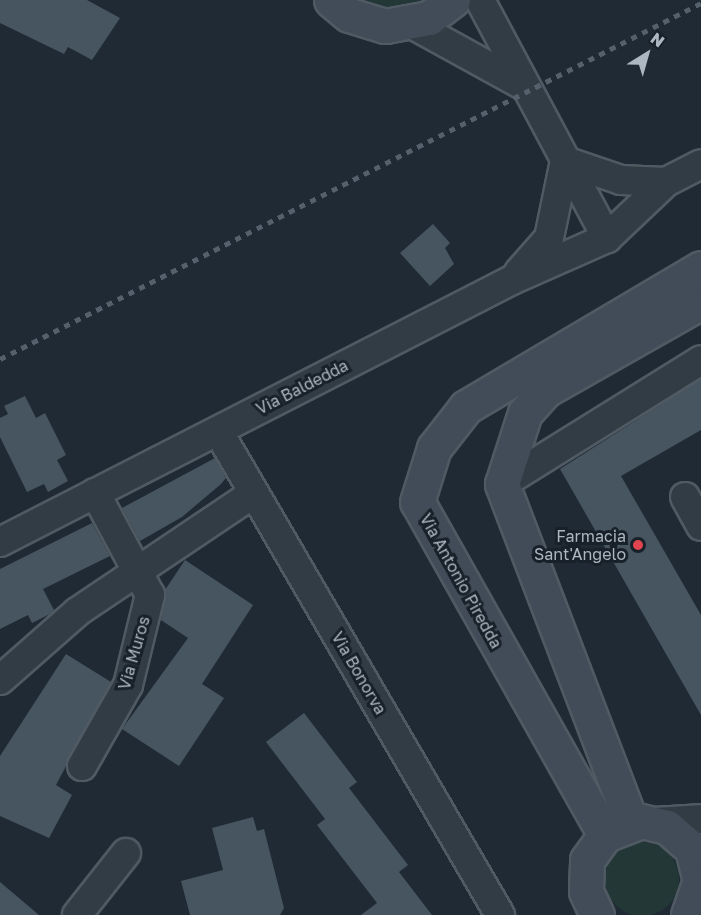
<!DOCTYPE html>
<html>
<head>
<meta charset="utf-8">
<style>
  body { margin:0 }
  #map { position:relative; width:701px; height:915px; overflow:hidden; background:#1f2a34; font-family:"Golos Text",sans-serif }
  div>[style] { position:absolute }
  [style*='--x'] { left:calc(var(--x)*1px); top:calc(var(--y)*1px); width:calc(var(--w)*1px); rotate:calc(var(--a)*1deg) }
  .green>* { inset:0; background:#223736 }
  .round { border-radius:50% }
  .building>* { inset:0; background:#475560 }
  .roads { filter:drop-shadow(2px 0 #505a63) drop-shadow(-2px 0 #505a63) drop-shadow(0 2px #505a63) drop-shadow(0 -2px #505a63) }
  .street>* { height:28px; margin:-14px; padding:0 14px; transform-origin:14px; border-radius:14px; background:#323c45 }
  .secondary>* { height:33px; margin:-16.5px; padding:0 16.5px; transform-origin:16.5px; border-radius:16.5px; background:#414c58 }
  .rail>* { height:4.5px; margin-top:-2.25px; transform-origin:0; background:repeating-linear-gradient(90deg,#54606c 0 6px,transparent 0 12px) }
  .dots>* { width:16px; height:16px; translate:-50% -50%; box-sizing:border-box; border:3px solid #182129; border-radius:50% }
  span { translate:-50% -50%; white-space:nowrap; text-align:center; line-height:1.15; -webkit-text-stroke:6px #182129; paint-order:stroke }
  .street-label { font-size:16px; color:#acb7c2 }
  .poi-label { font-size:16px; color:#acb7c2 }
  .right { translate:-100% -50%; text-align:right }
  .north { position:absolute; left:617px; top:24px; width:60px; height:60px; -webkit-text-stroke:4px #182129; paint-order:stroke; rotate:37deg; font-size:16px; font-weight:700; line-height:24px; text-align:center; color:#acb7c2 }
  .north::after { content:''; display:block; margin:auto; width:21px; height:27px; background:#acb7c2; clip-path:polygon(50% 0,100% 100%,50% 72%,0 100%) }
</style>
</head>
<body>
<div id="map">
  <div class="green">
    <i style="clip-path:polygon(351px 0,430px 0,385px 11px)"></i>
    <i class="round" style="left:605px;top:842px;width:74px;height:74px"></i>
  </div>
  <div class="building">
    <i style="clip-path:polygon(0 0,87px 0,120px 18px,92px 60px,68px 47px,64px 54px,0 23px)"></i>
    <i style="clip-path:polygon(433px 224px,450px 243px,445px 248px,454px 264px,430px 286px,400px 253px)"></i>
    <i style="clip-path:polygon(701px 379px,701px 430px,621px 476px,701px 615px,701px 715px,560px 469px)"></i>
    <i style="clip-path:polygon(25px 396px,36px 418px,45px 413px,66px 455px,57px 460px,68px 481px,48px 492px,44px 484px,27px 492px,0 437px,0 418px,8px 414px,4px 406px)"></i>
    <i style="clip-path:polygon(215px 458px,226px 478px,221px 484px,182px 517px,140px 541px,122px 508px)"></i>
    <i style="clip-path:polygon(92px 523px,110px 556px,43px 589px,54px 610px,50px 614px,32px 623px,28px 615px,0 629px,0 569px)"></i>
    <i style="clip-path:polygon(185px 560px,253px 605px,202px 684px,224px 698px,179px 766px,122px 729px,188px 638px,161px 620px,165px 590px)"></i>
    <i style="clip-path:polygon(66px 654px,111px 682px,56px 785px,72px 795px,49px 838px,0 816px,0 756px)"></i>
    <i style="clip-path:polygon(304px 713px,357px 782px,349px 788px,408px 865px,399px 872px,432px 915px,361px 915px,377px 903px,317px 825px,325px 819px,266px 742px)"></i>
    <i style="clip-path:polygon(253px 817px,257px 831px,264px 829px,284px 908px,280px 915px,190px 915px,181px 881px,223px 870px,212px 828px)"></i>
    <i style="clip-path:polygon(0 882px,39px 915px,0 915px)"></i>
  </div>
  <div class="roads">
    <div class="street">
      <i style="--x:480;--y:0;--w:270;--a:61.9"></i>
      <i style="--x:410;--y:23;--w:127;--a:28.8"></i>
      <i style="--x:565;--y:161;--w:59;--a:18.7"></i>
      <i style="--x:621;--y:180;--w:45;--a:2.5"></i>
      <i style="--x:519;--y:272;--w:45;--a:-48.6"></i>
      <i style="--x:549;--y:238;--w:79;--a:-78.3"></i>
      <i style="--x:218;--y:431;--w:560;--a:59.77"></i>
      <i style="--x:502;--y:484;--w:234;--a:-31.9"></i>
      <i style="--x:685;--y:497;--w:33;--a:61"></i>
      <i style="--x:0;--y:542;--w:575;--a:-27.1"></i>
      <i style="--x:512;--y:280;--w:104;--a:-23.9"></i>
      <i style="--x:607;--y:238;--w:81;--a:-43.5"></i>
      <i style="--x:666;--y:182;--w:39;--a:-27"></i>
      <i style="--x:0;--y:680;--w:103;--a:-41.4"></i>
      <i style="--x:77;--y:612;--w:213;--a:-33.9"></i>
      <i style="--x:82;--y:766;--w:93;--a:-60.4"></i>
      <i style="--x:128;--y:685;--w:93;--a:-76.3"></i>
      <i style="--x:150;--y:595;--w:116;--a:-118.3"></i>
      <i style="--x:652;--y:822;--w:49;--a:-3.5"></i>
      <i style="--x:77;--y:915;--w:79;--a:-51.7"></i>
    </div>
    <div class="secondary">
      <i style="--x:331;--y:0;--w:23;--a:40"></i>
      <i style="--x:349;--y:15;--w:38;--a:17"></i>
      <i style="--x:385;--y:26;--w:45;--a:-10.3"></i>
      <i style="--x:429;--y:18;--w:30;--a:-37"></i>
      <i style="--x:631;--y:822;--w:362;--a:-110.9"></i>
      <i style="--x:502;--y:484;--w:75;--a:-72.1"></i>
      <i style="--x:525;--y:413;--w:31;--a:-48"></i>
      <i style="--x:546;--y:390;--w:178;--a:-29.6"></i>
      <i style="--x:605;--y:835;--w:382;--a:-119.4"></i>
      <i style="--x:417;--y:502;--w:57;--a:-72.5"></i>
      <i style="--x:434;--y:448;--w:52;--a:-52"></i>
      <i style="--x:466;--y:407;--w:273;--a:-30.6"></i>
      <i style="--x:597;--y:915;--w:26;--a:-115"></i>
      <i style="--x:586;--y:891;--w:31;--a:-88"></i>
      <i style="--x:587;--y:860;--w:31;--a:-54"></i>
      <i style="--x:605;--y:835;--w:39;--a:-21"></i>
      <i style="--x:641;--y:821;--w:27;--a:13"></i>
      <i style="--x:667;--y:827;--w:33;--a:41"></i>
      <i style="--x:692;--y:849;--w:32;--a:76"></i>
      <i style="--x:700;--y:880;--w:37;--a:109"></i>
    </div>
  </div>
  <div class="rail">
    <i style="--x:0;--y:359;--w:786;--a:-26.92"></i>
  </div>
  <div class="dots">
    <i style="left:638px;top:545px;background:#e0444e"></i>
  </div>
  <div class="street-label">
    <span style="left:302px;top:387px;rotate:-27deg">Via Baldedda</span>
    <span style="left:461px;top:581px;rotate:61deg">Via Antonio Piredda</span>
    <span style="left:134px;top:653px;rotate:-74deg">Via Muros</span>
    <span style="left:359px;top:673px;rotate:60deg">Via Bonorva</span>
  </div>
  <div class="poi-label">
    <span class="right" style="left:626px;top:545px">Farmacia<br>Sant'Angelo</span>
  </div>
  <div class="north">N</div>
</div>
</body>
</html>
